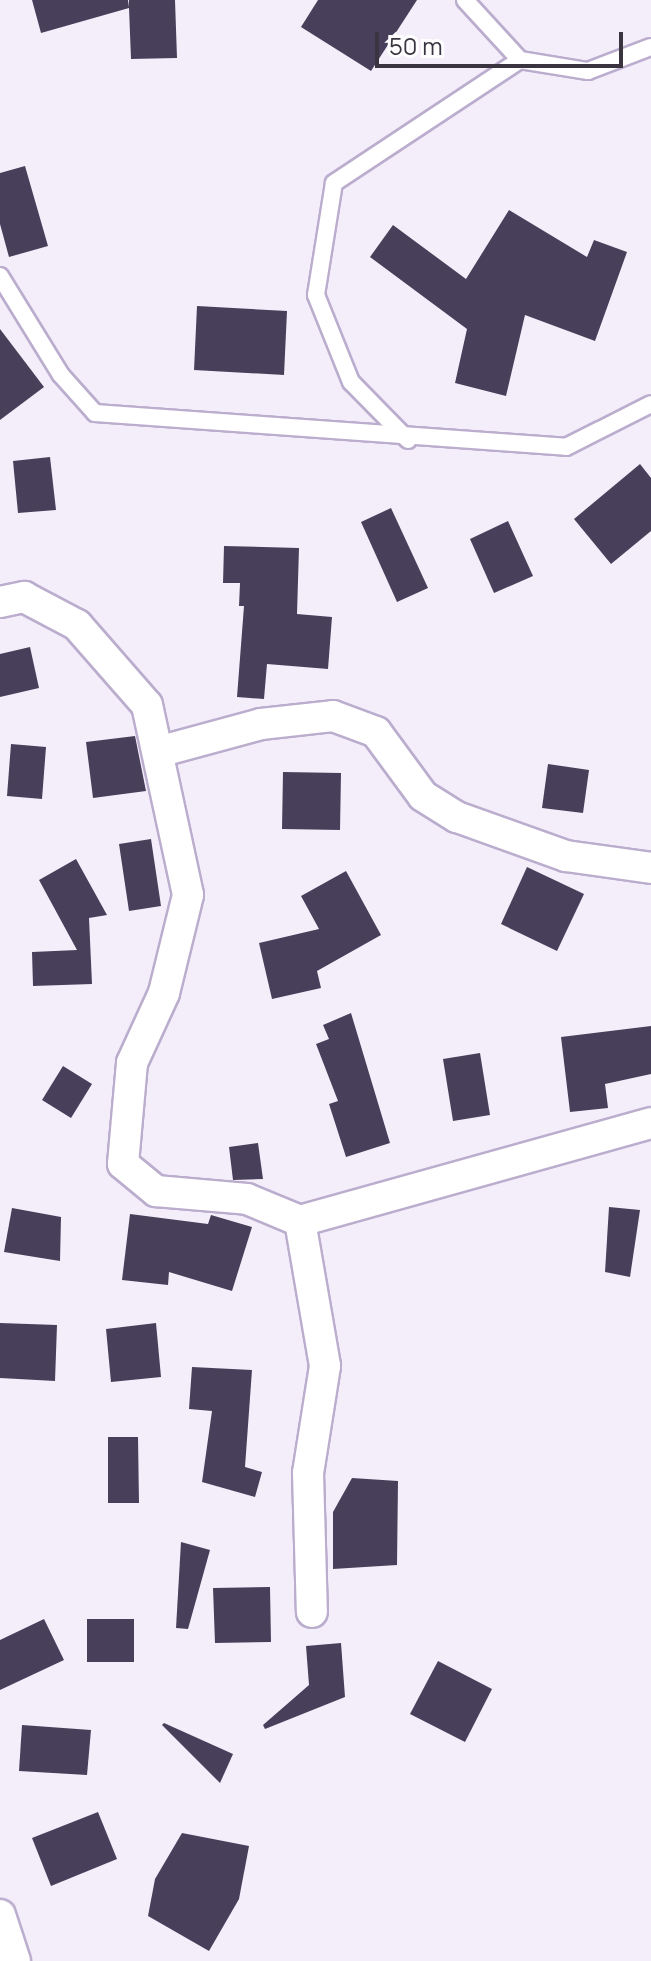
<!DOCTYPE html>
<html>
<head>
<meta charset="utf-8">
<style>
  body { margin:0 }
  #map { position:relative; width:651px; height:1961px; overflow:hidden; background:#f4eefb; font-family:Manrope,sans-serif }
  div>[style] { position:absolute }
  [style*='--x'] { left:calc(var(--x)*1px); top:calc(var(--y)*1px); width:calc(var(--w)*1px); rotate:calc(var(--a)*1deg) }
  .building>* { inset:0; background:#48405b }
  .roads { filter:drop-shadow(2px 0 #bbadcd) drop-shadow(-2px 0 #bbadcd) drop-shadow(0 2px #bbadcd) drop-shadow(0 -2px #bbadcd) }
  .service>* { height:16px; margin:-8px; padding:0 8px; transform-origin:8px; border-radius:8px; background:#fff }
  .minor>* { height:30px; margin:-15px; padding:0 15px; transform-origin:15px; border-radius:15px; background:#fff }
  span { translate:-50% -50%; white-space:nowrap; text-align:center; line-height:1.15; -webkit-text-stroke:8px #fefefe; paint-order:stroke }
  .scale { position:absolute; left:375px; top:32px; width:248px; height:36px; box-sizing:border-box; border:4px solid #3a3441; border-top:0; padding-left:10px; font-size:24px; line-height:28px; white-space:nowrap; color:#3a3441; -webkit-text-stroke:6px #fefefe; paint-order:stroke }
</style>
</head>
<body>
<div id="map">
  <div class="building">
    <i style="clip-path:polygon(32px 0,128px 0,129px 7px,129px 0,175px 0,177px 58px,131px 59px,129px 8px,41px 33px)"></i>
    <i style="clip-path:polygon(318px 0,417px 0,371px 71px,301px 27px)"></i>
    <i style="clip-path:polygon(25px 166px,48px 246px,9px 257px,0 224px,0 173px)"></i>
    <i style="clip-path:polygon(509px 210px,587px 257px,594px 240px,627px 252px,595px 341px,525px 315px,506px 396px,455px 383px,467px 329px,370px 257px,393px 225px,466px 279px)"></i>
    <i style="clip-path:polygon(197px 306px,287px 311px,284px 375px,194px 370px)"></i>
    <i style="clip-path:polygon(0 329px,44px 387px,0 420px)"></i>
    <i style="clip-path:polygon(50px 457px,56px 510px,18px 513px,13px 461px)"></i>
    <i style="clip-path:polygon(640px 464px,651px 478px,651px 531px,611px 564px,574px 519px)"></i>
    <i style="clip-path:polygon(391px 508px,428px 588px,397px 602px,361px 522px)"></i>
    <i style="clip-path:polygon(508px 521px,533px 576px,494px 593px,470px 539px)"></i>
    <i style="clip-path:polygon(224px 546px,299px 548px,297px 614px,332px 617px,328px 669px,267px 664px,264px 699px,237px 697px,244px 606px,239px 606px,240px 583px,223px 583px)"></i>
    <i style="clip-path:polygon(30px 647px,39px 688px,0 697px,0 654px)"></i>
    <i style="clip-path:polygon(135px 736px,146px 791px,93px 798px,86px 742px)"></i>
    <i style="clip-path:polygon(11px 744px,46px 747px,42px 799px,7px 796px)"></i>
    <i style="clip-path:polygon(548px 764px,589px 770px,583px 813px,542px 808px)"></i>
    <i style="clip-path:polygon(283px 772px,341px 773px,340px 830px,282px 829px)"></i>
    <i style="clip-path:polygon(151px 839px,161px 906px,129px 911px,119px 844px)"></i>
    <i style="clip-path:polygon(76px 859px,107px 915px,89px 918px,92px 984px,33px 986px,32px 952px,77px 950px,39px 880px)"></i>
    <i style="clip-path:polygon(527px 867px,584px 894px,557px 951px,501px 924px)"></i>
    <i style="clip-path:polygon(346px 871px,381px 935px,317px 971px,321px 988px,272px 999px,259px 943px,319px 929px,301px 896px)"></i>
    <i style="clip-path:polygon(351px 1013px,390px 1143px,346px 1157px,329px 1104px,338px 1101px,316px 1044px,329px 1039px,323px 1025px)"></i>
    <i style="clip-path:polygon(651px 1026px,651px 1074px,605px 1084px,608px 1108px,570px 1112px,561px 1037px)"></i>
    <i style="clip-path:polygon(480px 1053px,490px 1115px,453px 1121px,443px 1059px)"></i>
    <i style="clip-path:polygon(63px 1066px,92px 1084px,71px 1118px,42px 1100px)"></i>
    <i style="clip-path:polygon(258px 1143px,263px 1179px,233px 1180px,229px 1147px)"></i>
    <i style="clip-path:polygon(609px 1207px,640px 1210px,630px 1277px,605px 1272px)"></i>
    <i style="clip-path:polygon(12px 1208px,61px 1217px,60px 1261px,4px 1252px)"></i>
    <i style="clip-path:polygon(130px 1214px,208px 1224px,211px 1215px,252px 1227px,232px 1291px,169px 1272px,168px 1285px,122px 1280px)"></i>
    <i style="clip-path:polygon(0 1323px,57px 1325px,55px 1381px,0 1378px)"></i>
    <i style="clip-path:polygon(156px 1323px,161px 1377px,111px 1382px,106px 1329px)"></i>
    <i style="clip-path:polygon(192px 1367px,252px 1370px,245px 1467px,262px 1472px,255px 1497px,202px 1482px,212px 1411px,189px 1409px)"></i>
    <i style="clip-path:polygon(108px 1437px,138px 1437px,139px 1503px,108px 1503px)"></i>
    <i style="clip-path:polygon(352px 1478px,398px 1481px,397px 1565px,333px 1569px,333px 1512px)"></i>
    <i style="clip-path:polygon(181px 1542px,210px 1550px,188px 1629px,176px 1628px)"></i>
    <i style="clip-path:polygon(270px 1587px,271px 1642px,215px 1643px,213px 1588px)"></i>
    <i style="clip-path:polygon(44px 1619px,64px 1660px,0 1690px,0 1640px)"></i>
    <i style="clip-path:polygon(87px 1619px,134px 1619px,134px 1662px,87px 1662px)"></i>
    <i style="clip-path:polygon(341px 1643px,345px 1697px,265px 1729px,263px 1725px,309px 1685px,306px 1646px)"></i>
    <i style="clip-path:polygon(438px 1661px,492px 1689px,465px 1742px,410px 1714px)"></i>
    <i style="clip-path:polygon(164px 1723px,233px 1754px,220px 1783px,162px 1725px)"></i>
    <i style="clip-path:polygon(22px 1725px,91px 1730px,87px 1775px,19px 1771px)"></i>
    <i style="clip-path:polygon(98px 1812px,117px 1859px,51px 1886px,32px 1838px)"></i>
    <i style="clip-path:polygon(182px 1833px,249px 1846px,239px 1899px,209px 1951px,148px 1916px,155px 1879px)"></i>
  </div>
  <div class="roads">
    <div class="service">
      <i style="--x:465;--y:0;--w:81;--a:47.5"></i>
      <i style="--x:520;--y:60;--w:69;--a:9.2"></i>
      <i style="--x:588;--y:71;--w:67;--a:-20.9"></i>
      <i style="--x:0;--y:276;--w:116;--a:58.4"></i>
      <i style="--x:61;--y:375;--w:51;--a:48.2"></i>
      <i style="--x:95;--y:413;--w:472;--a:4.1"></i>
      <i style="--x:566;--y:447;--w:95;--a:-26.8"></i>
      <i style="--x:408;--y:440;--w:81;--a:-134.5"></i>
      <i style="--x:351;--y:382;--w:94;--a:-111.9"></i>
      <i style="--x:316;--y:295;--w:113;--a:-80.9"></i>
      <i style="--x:334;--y:183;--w:223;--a:-33.5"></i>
    </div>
    <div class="minor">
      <i style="--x:0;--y:602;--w:25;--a:-12"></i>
      <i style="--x:24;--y:597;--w:60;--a:27.8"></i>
      <i style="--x:77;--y:625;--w:106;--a:48.8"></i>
      <i style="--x:147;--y:705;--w:194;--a:77.8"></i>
      <i style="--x:188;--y:895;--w:101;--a:103.8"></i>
      <i style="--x:164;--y:993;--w:77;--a:114.6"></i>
      <i style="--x:132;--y:1063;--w:101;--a:95.1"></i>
      <i style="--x:123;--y:1164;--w:43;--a:39.3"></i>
      <i style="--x:156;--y:1191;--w:91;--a:5"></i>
      <i style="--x:247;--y:1199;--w:57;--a:22.5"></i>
      <i style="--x:300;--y:1221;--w:147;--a:80.2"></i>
      <i style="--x:325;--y:1366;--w:108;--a:99"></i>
      <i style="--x:308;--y:1473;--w:139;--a:88.4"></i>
      <i style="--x:158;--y:752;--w:107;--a:-15.2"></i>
      <i style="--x:261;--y:724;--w:72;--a:-6.3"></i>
      <i style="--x:333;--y:716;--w:46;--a:20.4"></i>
      <i style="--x:376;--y:732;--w:79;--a:53.7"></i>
      <i style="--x:423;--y:796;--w:40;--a:32"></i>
      <i style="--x:457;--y:817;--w:116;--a:19.7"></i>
      <i style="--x:566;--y:856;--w:86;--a:8"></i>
      <i style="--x:300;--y:1221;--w:364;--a:-15.6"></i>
      <i style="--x:0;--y:1915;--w:48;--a:71.9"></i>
    </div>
  </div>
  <div class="scale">50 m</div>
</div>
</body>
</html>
